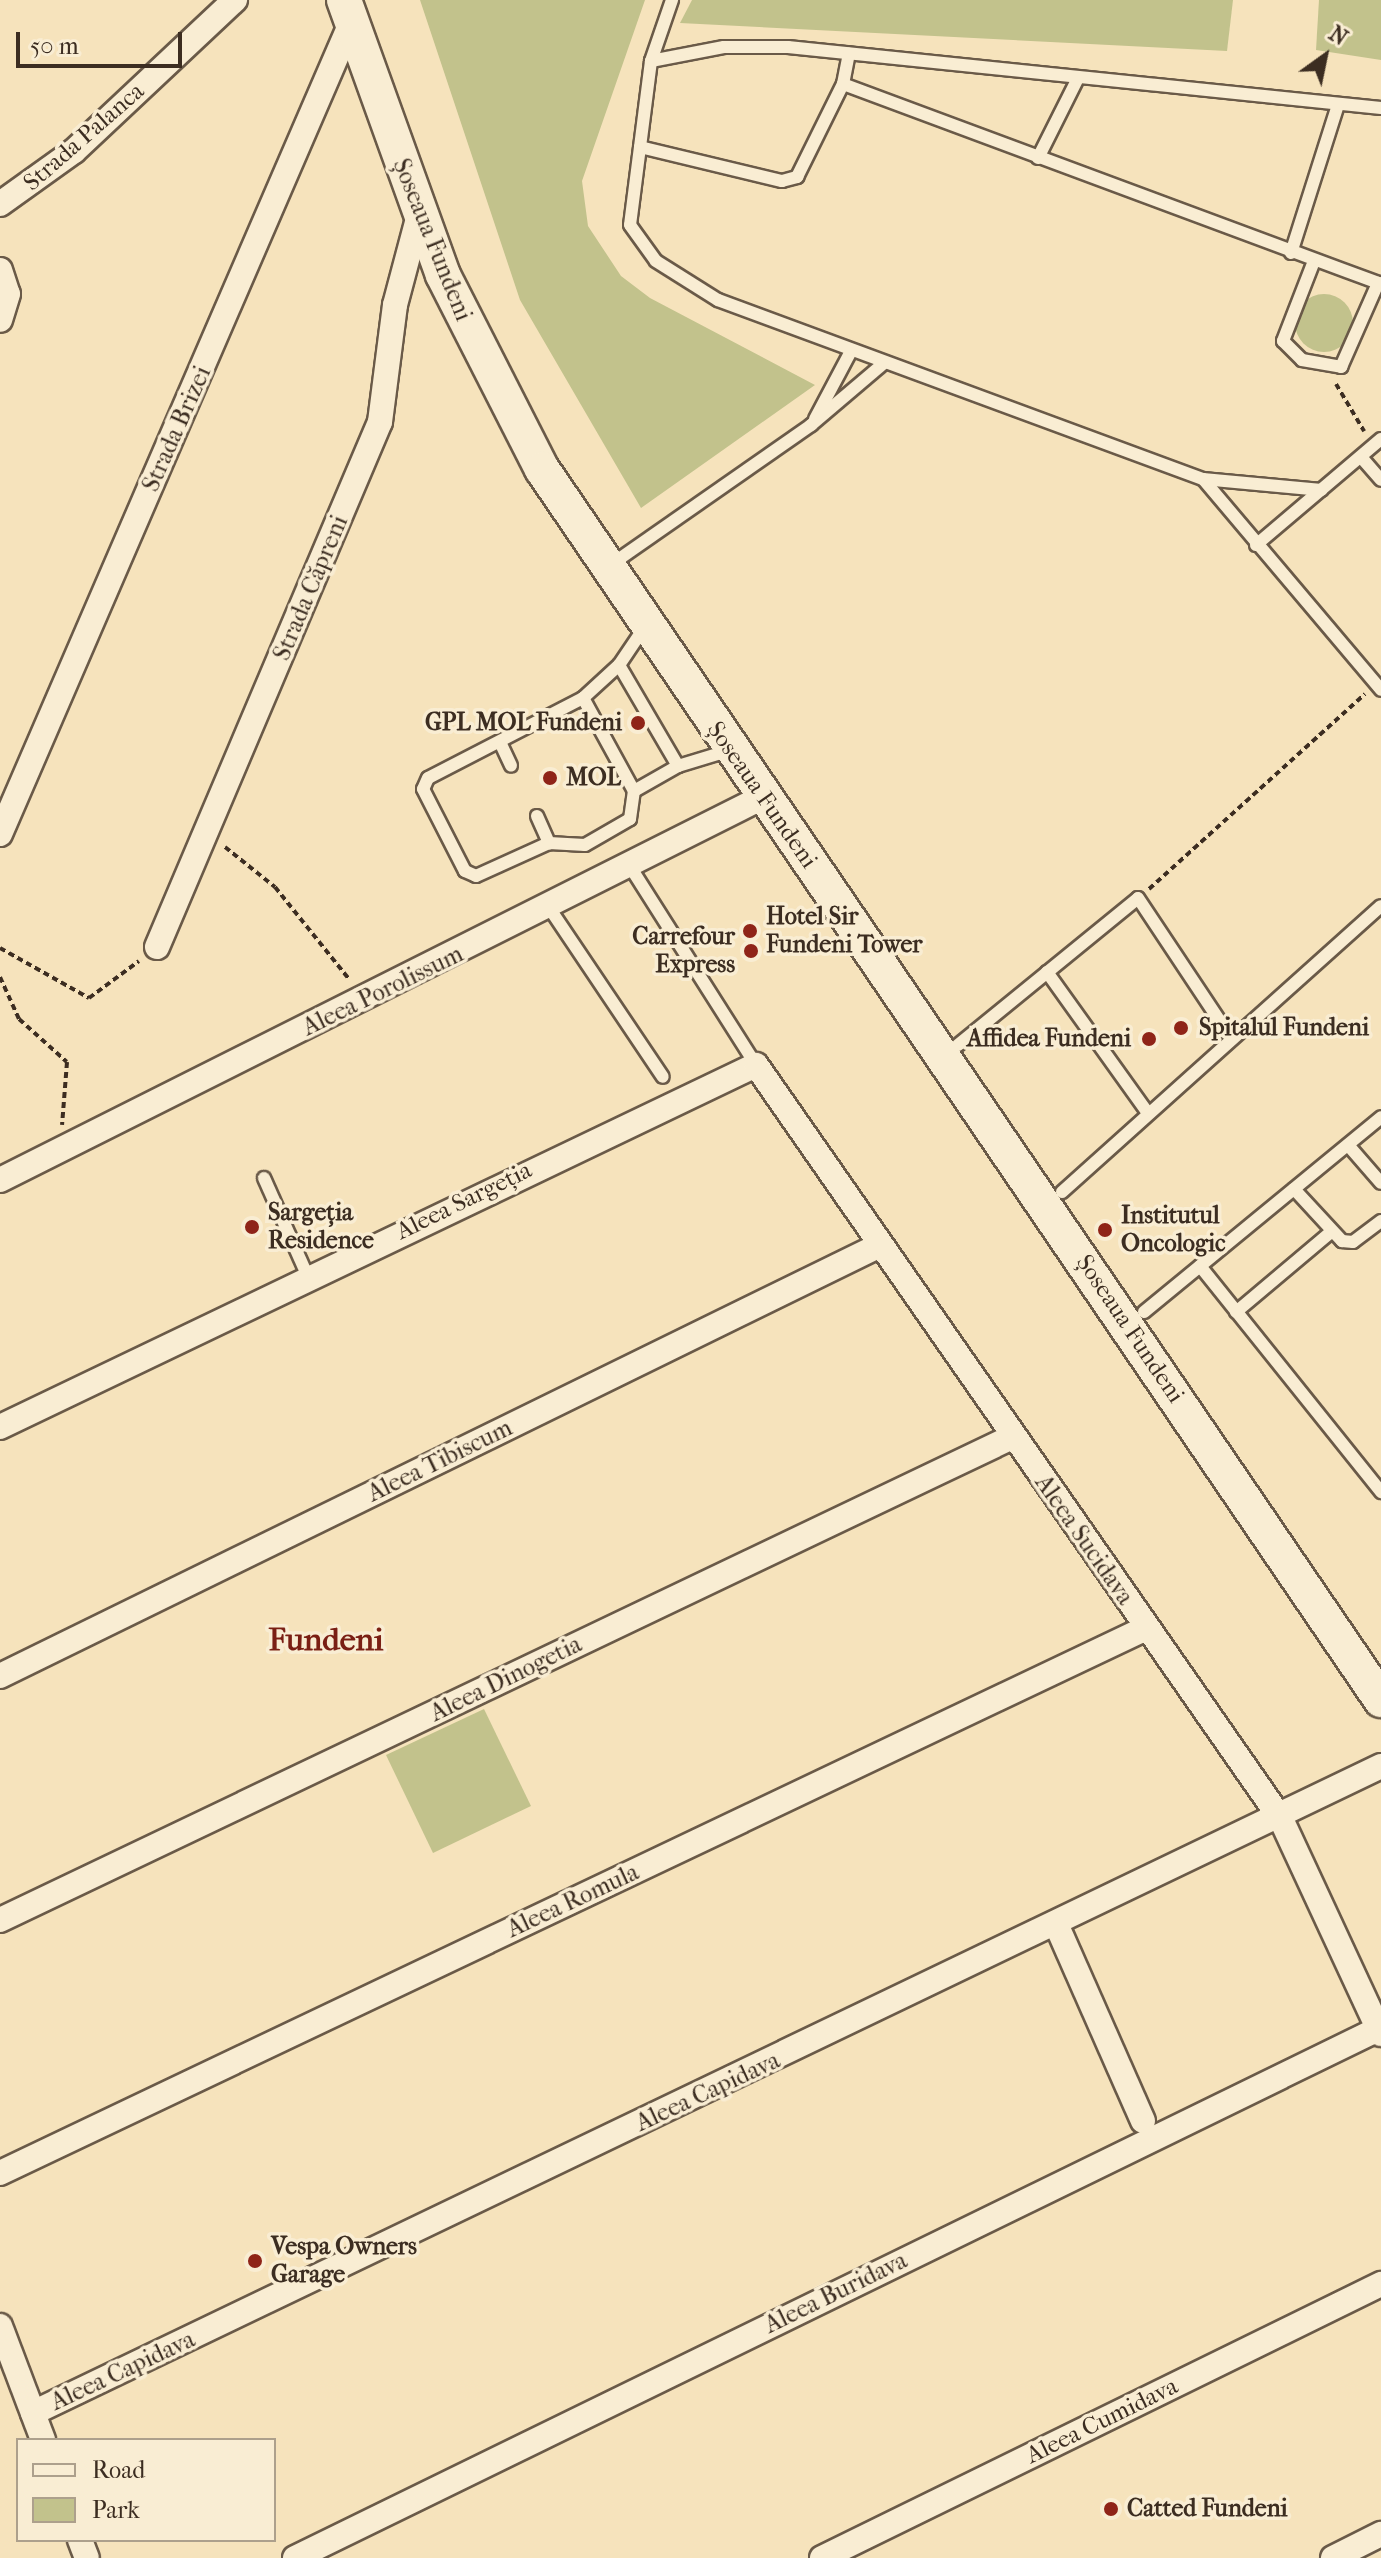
<!DOCTYPE html>
<html>
<head>
<meta charset="utf-8">
<style>
  body { margin:0 }
  #map { position:relative; width:1381px; height:2558px; overflow:hidden; background:#f6e3bc; font-family:"IM FELL French Canon",serif }
  div>[style] { position:absolute }
  [style*='--x'] { left:calc(var(--x)*1px); top:calc(var(--y)*1px); width:calc(var(--w)*1px); rotate:calc(var(--a)*1deg) }
  .green>* { inset:0; background:#c2c28c }
  .round { border-radius:50% }
  .path>* { height:4px; margin-top:-2px; transform-origin:0; background:repeating-linear-gradient(90deg,#3c2d21 0 6px,transparent 0 10px) }
  .roads { filter:drop-shadow(2px 0 #6a5a48) drop-shadow(-2px 0 #6a5a48) drop-shadow(0 2px #6a5a48) drop-shadow(0 -2px #6a5a48) }
  .lane>* { height:12px; margin:-6px; padding:0 6px; transform-origin:6px; border-radius:6px; background:#f9edd3 }
  .street>* { height:24px; margin:-12px; padding:0 12px; transform-origin:12px; border-radius:12px; background:#f9edd3 }
  .secondary>* { height:34px; margin:-17px; padding:0 17px; transform-origin:17px; border-radius:17px; background:#f9edd3 }
  .dots>* { width:22px; height:22px; translate:-50% -50%; box-sizing:border-box; border:4px solid #f9edd3; border-radius:50% }
  span { translate:-50% -50%; white-space:nowrap; text-align:center; line-height:1.15; -webkit-text-stroke:7px #f9edd3; paint-order:stroke }
  .street-label { font-size:24px; color:#3c2d21 }
  .poi-label { font-size:24px; color:#3c2d21; font-weight:700 }
  .right { translate:-100% -50%; text-align:right }
  .left { translate:0 -50%; text-align:left }
  .district-label { font-size:32px; color:#7a1f14; font-weight:700 }
  .legend { position:absolute; left:16px; top:2438px; width:260px; height:104px; box-sizing:border-box; background:#f9edd3; border:2px solid #ada08c; margin:0; padding:10px 14px; list-style:none; font-size:24px; color:#3c2d21 }
  .legend li { display:flex; align-items:center; gap:16px; height:40px }
  .legend b { width:40px; border:2px solid #ada08c }
  .north { position:absolute; left:1285px; top:16px; width:80px; height:80px; -webkit-text-stroke:6px #f9edd3; paint-order:stroke; rotate:33deg; font-size:22px; font-weight:700; line-height:32px; text-align:center; color:#3c2d21 }
  .north::after { content:''; display:block; margin:auto; width:28px; height:36px; background:#3c2d21; clip-path:polygon(50% 0,100% 100%,50% 72%,0 100%) }
  .scale { position:absolute; left:16px; top:32px; width:166px; height:36px; box-sizing:border-box; border:4px solid #3c2d21; border-top:0; padding-left:10px; font-size:24px; line-height:28px; white-space:nowrap; color:#3c2d21; -webkit-text-stroke:6px #f9edd3; paint-order:stroke }
</style>
</head>
<body>
<div id="map">
  <div class="green">
    <i style="clip-path:polygon(420px 0,645px 0,582px 181px,588px 226px,621px 276px,650px 298px,815px 385px,641px 508px,520px 300px)"></i>
    <i style="clip-path:polygon(692px 0,1233px 0,1227px 51px,680px 23px)"></i>
    <i style="clip-path:polygon(1319px 0,1381px 0,1381px 60px,1316px 50px)"></i>
    <i class="round" style="left:1295px;top:294px;width:58px;height:58px"></i>
    <i style="clip-path:polygon(484px 1709px,531px 1806px,433px 1853px,386px 1755px)"></i>
  </div>
  <div class="path">
    <i style="--x:1336;--y:384;--w:55;--a:59.2"></i>
    <i style="--x:225;--y:847;--w:64;--a:38.7"></i>
    <i style="--x:275;--y:887;--w:118;--a:51.2"></i>
    <i style="--x:1149;--y:889;--w:291;--a:-42.1"></i>
    <i style="--x:0;--y:948;--w:102;--a:29.3"></i>
    <i style="--x:89;--y:998;--w:62;--a:-36.5"></i>
    <i style="--x:0;--y:977;--w:46;--a:65.7"></i>
    <i style="--x:19;--y:1019;--w:64;--a:41.9"></i>
    <i style="--x:67;--y:1062;--w:63;--a:94.5"></i>
  </div>
  <div class="roads">
    <div class="lane">
      <i style="--x:672;--y:0;--w:65;--a:109"></i>
      <i style="--x:651;--y:61;--w:165;--a:97.3"></i>
      <i style="--x:630;--y:225;--w:44;--a:54.2"></i>
      <i style="--x:656;--y:261;--w:73;--a:32.2"></i>
      <i style="--x:718;--y:300;--w:517;--a:20.26"></i>
      <i style="--x:1203;--y:479;--w:119;--a:5.3"></i>
      <i style="--x:651;--y:61;--w:74;--a:-10.9"></i>
      <i style="--x:724;--y:47;--w:64;--a:0"></i>
      <i style="--x:788;--y:47;--w:596;--a:5.87"></i>
      <i style="--x:843;--y:84;--w:574;--a:20.39"></i>
      <i style="--x:640;--y:147;--w:146;--a:13.5"></i>
      <i style="--x:782;--y:181;--w:16;--a:-15"></i>
      <i style="--x:797;--y:177;--w:104;--a:-63.7"></i>
      <i style="--x:843;--y:84;--w:31;--a:-79"></i>
      <i style="--x:1038;--y:158;--w:89;--a:-63.4"></i>
      <i style="--x:1291;--y:253;--w:155;--a:-72.4"></i>
      <i style="--x:1314;--y:261;--w:86;--a:111.2"></i>
      <i style="--x:1283;--y:341;--w:27;--a:45"></i>
      <i style="--x:1302;--y:360;--w:40;--a:10"></i>
      <i style="--x:1341;--y:367;--w:92;--a:-66.2"></i>
      <i style="--x:815;--y:419;--w:77;--a:-62.1"></i>
      <i style="--x:1361;--y:457;--w:30;--a:49"></i>
      <i style="--x:1203;--y:479;--w:276;--a:49.8"></i>
      <i style="--x:1256;--y:545;--w:164;--a:-40.3"></i>
      <i style="--x:622;--y:557;--w:231;--a:-34.9"></i>
      <i style="--x:811;--y:425;--w:96;--a:-40.3"></i>
      <i style="--x:644;--y:628;--w:45;--a:124"></i>
      <i style="--x:619;--y:665;--w:49;--a:137.5"></i>
      <i style="--x:583;--y:698;--w:174;--a:152.7"></i>
      <i style="--x:428;--y:778;--w:12;--a:114"></i>
      <i style="--x:423;--y:789;--w:92;--a:62.9"></i>
      <i style="--x:465;--y:871;--w:12;--a:24"></i>
      <i style="--x:476;--y:876;--w:80;--a:-24.3"></i>
      <i style="--x:549;--y:843;--w:36;--a:3"></i>
      <i style="--x:585;--y:845;--w:52;--a:-30"></i>
      <i style="--x:630;--y:819;--w:28;--a:-82"></i>
      <i style="--x:634;--y:791;--w:51;--a:-29.6"></i>
      <i style="--x:678;--y:766;--w:55;--a:-16.8"></i>
      <i style="--x:619;--y:665;--w:117;--a:59.7"></i>
      <i style="--x:583;--y:698;--w:106;--a:61.3"></i>
      <i style="--x:500;--y:742;--w:26;--a:65"></i>
      <i style="--x:537;--y:816;--w:30;--a:66"></i>
      <i style="--x:631;--y:868;--w:233;--a:57.6"></i>
      <i style="--x:550;--y:909;--w:202;--a:56.1"></i>
      <i style="--x:1047;--y:972;--w:173;--a:54.4"></i>
      <i style="--x:958;--y:1045;--w:232;--a:-39.2"></i>
      <i style="--x:1138;--y:898;--w:168;--a:56.4"></i>
      <i style="--x:1348;--y:1145;--w:50;--a:49"></i>
      <i style="--x:264;--y:1178;--w:108;--a:66"></i>
      <i style="--x:1294;--y:1189;--w:71;--a:47.3"></i>
      <i style="--x:1342;--y:1241;--w:11;--a:5"></i>
      <i style="--x:1353;--y:1242;--w:35;--a:-37"></i>
      <i style="--x:1062;--y:1192;--w:428;--a:-41.9"></i>
      <i style="--x:1200;--y:1266;--w:290;--a:51.3"></i>
      <i style="--x:1144;--y:1312;--w:307;--a:-39.4"></i>
      <i style="--x:1236;--y:1312;--w:124;--a:-40.1"></i>
    </div>
    <div class="street">
      <i style="--x:0;--y:204;--w:91;--a:-35.6"></i>
      <i style="--x:74;--y:151;--w:221;--a:-43.2"></i>
      <i style="--x:0;--y:270;--w:25;--a:72"></i>
      <i style="--x:8;--y:294;--w:27;--a:107"></i>
      <i style="--x:0;--y:834;--w:884;--a:-66.6"></i>
      <i style="--x:157;--y:947;--w:570;--a:-66.99"></i>
      <i style="--x:380;--y:422;--w:118;--a:-82.7"></i>
      <i style="--x:395;--y:305;--w:93;--a:-75.1"></i>
      <i style="--x:0;--y:1180;--w:854;--a:-26.66"></i>
      <i style="--x:0;--y:1427;--w:838;--a:-25.59"></i>
      <i style="--x:756;--y:1065;--w:919;--a:55.15"></i>
      <i style="--x:1281;--y:1819;--w:237;--a:65.1"></i>
      <i style="--x:0;--y:1676;--w:980;--a:-26.09"></i>
      <i style="--x:0;--y:1920;--w:1121;--a:-25.51"></i>
      <i style="--x:1057;--y:1926;--w:213;--a:66.2"></i>
      <i style="--x:0;--y:2173;--w:1269;--a:-25.43"></i>
      <i style="--x:0;--y:2326;--w:122;--a:69.3"></i>
      <i style="--x:33;--y:2413;--w:1495;--a:-25.64"></i>
      <i style="--x:80;--y:2540;--w:19;--a:69"></i>
      <i style="--x:295;--y:2558;--w:1205;--a:-26.03"></i>
      <i style="--x:822;--y:2558;--w:623;--a:-26.11"></i>
      <i style="--x:1333;--y:2558;--w:54;--a:-26.6"></i>
    </div>
    <div class="secondary">
      <i style="--x:344;--y:0;--w:292;--a:70.2"></i>
      <i style="--x:443;--y:275;--w:218;--a:63"></i>
      <i style="--x:542;--y:469;--w:1490;--a:55.72"></i>
    </div>
  </div>
  <div class="dots">
    <i style="left:638px;top:723px;background:#8f2418"></i>
    <i style="left:550px;top:778px;background:#8f2418"></i>
    <i style="left:750px;top:931px;background:#8f2418"></i>
    <i style="left:751px;top:951px;background:#8f2418"></i>
    <i style="left:1181px;top:1028px;background:#8f2418"></i>
    <i style="left:1149px;top:1039px;background:#8f2418"></i>
    <i style="left:252px;top:1227px;background:#8f2418"></i>
    <i style="left:1105px;top:1230px;background:#8f2418"></i>
    <i style="left:255px;top:2261px;background:#8f2418"></i>
    <i style="left:1111px;top:2509px;background:#8f2418"></i>
  </div>
  <div class="street-label">
    <span style="left:84px;top:137px;rotate:-41deg">Strada Palanca</span>
    <span style="left:432px;top:240px;rotate:68deg">Șoseaua Fundeni</span>
    <span style="left:177px;top:429px;rotate:-66deg">Strada Brizei</span>
    <span style="left:311px;top:588px;rotate:-67deg">Strada Căpreni</span>
    <span style="left:762px;top:795px;rotate:55deg">Șoseaua Fundeni</span>
    <span style="left:383px;top:991px;rotate:-26deg">Aleea Porolissum</span>
    <span style="left:464px;top:1201px;rotate:-26deg">Aleea Sargeția</span>
    <span style="left:1130px;top:1329px;rotate:56deg">Șoseaua Fundeni</span>
    <span style="left:440px;top:1461px;rotate:-26deg">Aleea Tibiscum</span>
    <span style="left:1084px;top:1540px;rotate:55deg">Aleea Sucidava</span>
    <span style="left:506px;top:1679px;rotate:-26deg">Aleea Dinogetia</span>
    <span style="left:573px;top:1901px;rotate:-25deg">Aleea Romula</span>
    <span style="left:708px;top:2092px;rotate:-25deg">Aleea Capidava</span>
    <span style="left:836px;top:2293px;rotate:-26deg">Aleea Buridava</span>
    <span style="left:123px;top:2371px;rotate:-25deg">Aleea Capidava</span>
    <span style="left:1102px;top:2421px;rotate:-26deg">Aleea Cumidava</span>
  </div>
  <div class="poi-label">
    <span class="right" style="left:622px;top:723px">GPL MOL Fundeni</span>
    <span class="left" style="left:566px;top:778px">MOL</span>
    <span class="left" style="left:766px;top:931px">Hotel Sir<br>Fundeni Tower</span>
    <span class="right" style="left:735px;top:951px">Carrefour<br>Express</span>
    <span class="left" style="left:1199px;top:1028px">Spitalul Fundeni</span>
    <span class="right" style="left:1131px;top:1039px">Affidea Fundeni</span>
    <span class="left" style="left:268px;top:1227px">Sargeția<br>Residence</span>
    <span class="left" style="left:1121px;top:1230px">Institutul<br>Oncologic</span>
    <span class="left" style="left:271px;top:2261px">Vespa Owners<br>Garage</span>
    <span class="left" style="left:1127px;top:2509px">Catted Fundeni</span>
  </div>
  <div class="district-label">
    <span style="left:326px;top:1640px">Fundeni</span>
  </div>
  <ul class="legend">
  <li><b style="height:10px;background:#f9edd3"></b>Road</li>
  <li><b style="height:22px;background:#c2c28c"></b>Park</li>
  </ul>
  <div class="north">N</div>
  <div class="scale">50 m</div>
</div>
</body>
</html>
